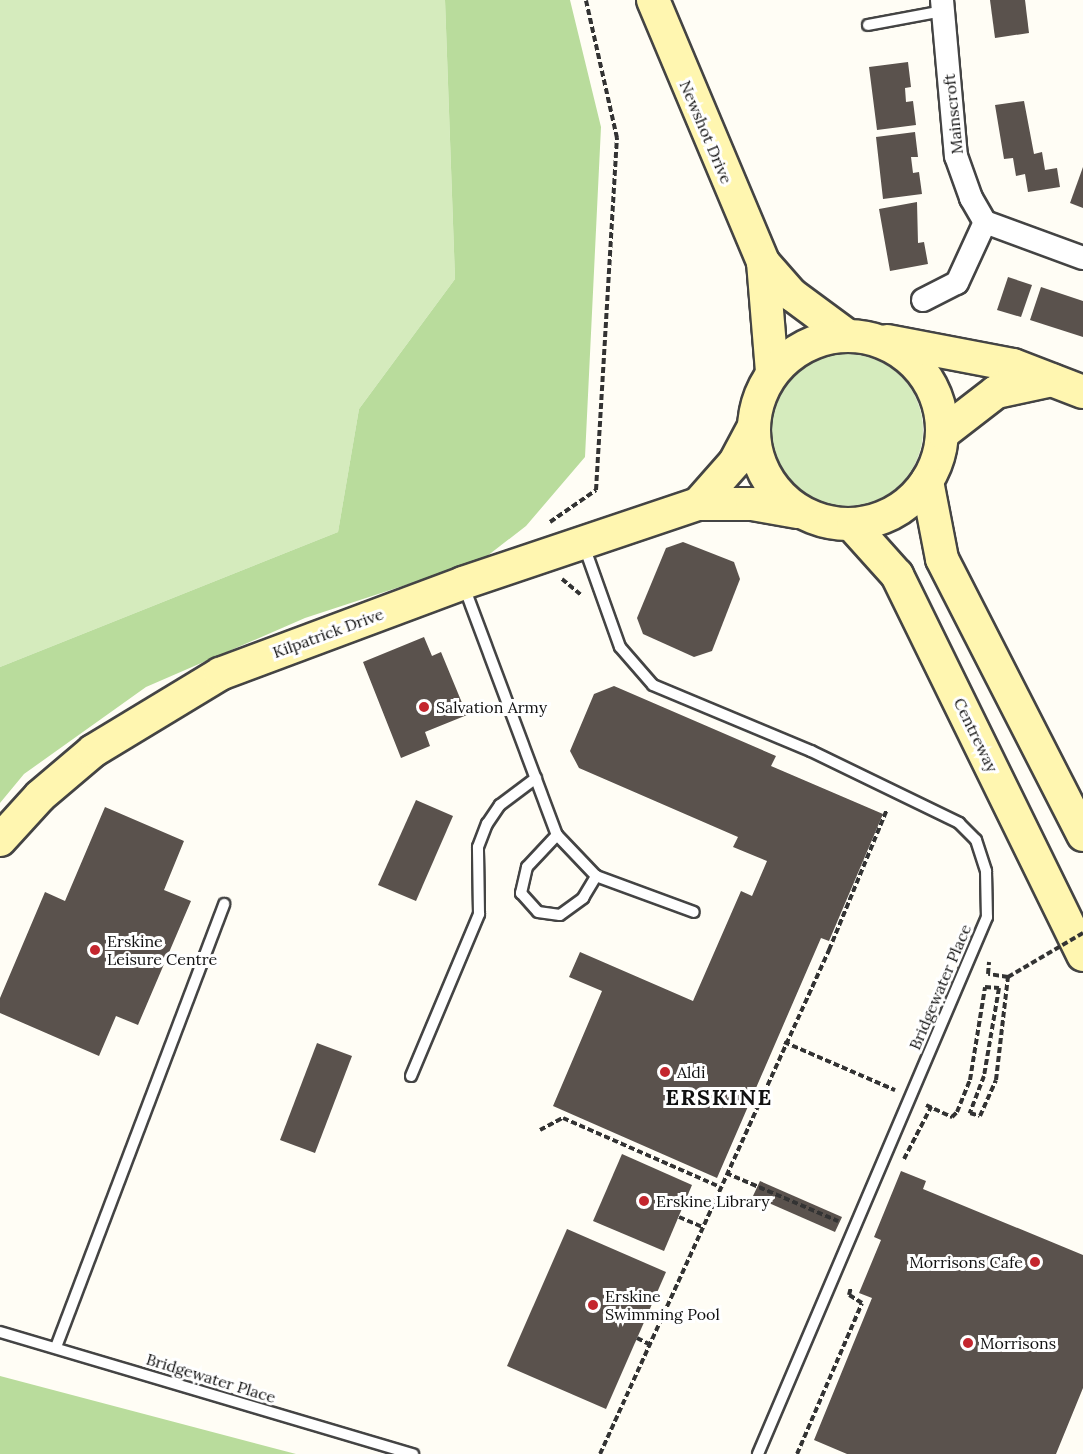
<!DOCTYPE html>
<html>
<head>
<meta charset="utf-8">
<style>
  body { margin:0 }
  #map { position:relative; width:1083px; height:1454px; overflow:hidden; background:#fffdf5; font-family:Lora,serif }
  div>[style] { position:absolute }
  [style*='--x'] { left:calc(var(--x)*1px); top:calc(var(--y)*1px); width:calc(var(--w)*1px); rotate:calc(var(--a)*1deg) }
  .green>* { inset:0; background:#d5ebbd }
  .round { border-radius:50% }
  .forest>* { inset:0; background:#b9dc9c }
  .building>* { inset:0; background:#5a524d }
  .path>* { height:4px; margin-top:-2px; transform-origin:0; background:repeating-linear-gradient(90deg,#333 0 6px,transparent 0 9px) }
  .roads { filter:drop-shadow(2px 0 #444) drop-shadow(-2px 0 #444) drop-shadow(0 2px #444) drop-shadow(0 -2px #444) }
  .lane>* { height:10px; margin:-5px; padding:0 5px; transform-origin:5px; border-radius:5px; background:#fff }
  .street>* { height:22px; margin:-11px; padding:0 11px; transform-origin:11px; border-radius:11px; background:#fff }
  .secondary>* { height:32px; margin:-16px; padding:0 16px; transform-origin:16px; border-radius:16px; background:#fff6b0 }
  .secondary>.ring { margin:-16px; padding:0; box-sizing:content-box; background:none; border:32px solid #fff6b0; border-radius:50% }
  .path-bridge>* { height:4px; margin-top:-2px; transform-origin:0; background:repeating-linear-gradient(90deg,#333 0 6px,transparent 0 9px) }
  .dots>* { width:16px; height:16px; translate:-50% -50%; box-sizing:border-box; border:3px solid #fff; border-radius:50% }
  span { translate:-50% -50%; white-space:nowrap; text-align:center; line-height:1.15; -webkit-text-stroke:6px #fff; paint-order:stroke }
  .street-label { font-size:16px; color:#111 }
  .poi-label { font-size:16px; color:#111 }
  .left { translate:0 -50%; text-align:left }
  .right { translate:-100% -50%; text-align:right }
  .district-label { font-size:22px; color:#111; font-weight:700; letter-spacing:1.5px }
</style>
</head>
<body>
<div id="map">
  <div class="green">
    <i style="clip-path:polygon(0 0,445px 0,455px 279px,359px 409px,338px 532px,0 667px)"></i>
    <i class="round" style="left:771px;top:354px;width:152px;height:152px"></i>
  </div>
  <div class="forest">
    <i style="clip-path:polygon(445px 0,570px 0,601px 127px,585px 457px,526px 526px,482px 560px,305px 618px,146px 687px,24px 774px,0 803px,0 667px,338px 532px,359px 409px,455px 279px)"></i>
    <i style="clip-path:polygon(0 1376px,296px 1454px,0 1454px)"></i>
  </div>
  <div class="building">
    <i style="clip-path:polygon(990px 0,1025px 0,1029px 33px,995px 38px)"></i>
    <i style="clip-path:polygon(908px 62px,911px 87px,905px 88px,906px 102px,913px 101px,916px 125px,877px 130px,869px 67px)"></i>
    <i style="clip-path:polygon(1024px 101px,1034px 154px,1042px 152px,1045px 170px,1057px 168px,1060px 187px,1028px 192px,1025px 174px,1016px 176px,1013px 158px,1004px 159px,995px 105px)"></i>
    <i style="clip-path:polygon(915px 132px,918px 157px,911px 157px,913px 173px,919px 172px,922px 194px,883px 199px,876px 137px)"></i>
    <i style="clip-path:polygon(1083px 167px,1083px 208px,1070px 203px)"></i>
    <i style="clip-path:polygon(917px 202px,918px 243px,924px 242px,928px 264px,890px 271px,879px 209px)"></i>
    <i style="clip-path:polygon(1008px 277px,1032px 285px,1021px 317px,997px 310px)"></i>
    <i style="clip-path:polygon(1041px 287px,1083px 301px,1083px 337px,1030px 320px)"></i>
    <i style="clip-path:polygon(683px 542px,734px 562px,740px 579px,712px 651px,694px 657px,643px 634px,637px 618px,666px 548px)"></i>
    <i style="clip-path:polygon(424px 637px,432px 656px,441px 652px,467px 715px,425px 732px,430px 746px,401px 758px,363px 662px)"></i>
    <i style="clip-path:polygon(614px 686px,776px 756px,771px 766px,883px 814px,829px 941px,821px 938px,717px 1178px,553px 1106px,602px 991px,569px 977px,580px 952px,693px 1001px,741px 891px,752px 896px,767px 861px,733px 847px,738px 837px,579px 768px,570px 751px,594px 694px)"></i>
    <i style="clip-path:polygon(416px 800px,453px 816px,416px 901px,378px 885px)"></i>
    <i style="clip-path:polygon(105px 807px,184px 841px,164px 890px,191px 901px,138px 1025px,116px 1016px,99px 1056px,0 1013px,0 998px,45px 892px,65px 901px)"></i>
    <i style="clip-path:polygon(317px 1043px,352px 1056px,315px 1153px,280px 1140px)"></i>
    <i style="clip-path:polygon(622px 1154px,692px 1185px,664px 1251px,593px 1221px)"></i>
    <i style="clip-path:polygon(901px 1171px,926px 1181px,923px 1189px,1083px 1255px,1083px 1388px,1056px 1454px,847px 1454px,814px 1440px,872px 1298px,859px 1293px,881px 1240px,874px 1237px)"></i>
    <i style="clip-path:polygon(760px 1181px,842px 1217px,835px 1232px,753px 1196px)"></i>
    <i style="clip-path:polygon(567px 1229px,666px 1272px,606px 1409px,507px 1366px)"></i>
  </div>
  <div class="path">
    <i style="--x:550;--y:522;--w:56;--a:-34.8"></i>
    <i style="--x:596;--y:490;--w:353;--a:-86.6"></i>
    <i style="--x:617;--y:138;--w:141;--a:-102.7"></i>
    <i style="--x:562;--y:579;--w:25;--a:40"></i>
    <i style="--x:784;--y:1042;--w:121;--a:23.4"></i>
    <i style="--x:926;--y:1105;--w:29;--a:25"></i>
    <i style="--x:952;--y:1117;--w:7;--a:-45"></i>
    <i style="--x:957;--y:1112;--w:35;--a:-68"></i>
    <i style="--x:970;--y:1080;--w:94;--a:-80.8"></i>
    <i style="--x:985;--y:987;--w:14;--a:4"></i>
    <i style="--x:999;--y:988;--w:89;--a:99.7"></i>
    <i style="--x:984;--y:1076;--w:40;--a:111"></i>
    <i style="--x:970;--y:1113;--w:10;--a:17"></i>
    <i style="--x:980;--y:1116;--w:39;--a:-66"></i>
    <i style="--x:996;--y:1080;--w:104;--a:-83.4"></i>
    <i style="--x:1008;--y:977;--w:20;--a:-171"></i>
    <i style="--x:988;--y:974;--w:12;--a:-85"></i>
    <i style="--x:540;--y:1130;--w:26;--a:-28"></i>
    <i style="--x:563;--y:1118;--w:171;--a:23.7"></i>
    <i style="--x:904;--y:1159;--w:59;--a:-62.6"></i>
    <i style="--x:726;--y:1173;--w:122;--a:23.2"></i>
    <i style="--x:679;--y:1217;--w:25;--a:23"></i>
    <i style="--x:637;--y:1338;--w:13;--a:27"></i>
    <i style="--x:600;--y:1454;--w:554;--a:-65.56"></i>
    <i style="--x:829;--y:950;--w:152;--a:-67.6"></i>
    <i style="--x:797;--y:1454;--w:164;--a:-66.7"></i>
    <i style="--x:862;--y:1303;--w:15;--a:-148"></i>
    <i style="--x:849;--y:1295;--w:8;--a:-76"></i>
  </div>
  <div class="roads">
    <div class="lane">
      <i style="--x:868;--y:25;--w:76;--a:-10.6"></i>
      <i style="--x:584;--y:546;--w:107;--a:70.4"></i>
      <i style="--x:620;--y:647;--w:50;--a:49"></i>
      <i style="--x:653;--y:685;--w:171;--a:22.7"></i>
      <i style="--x:811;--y:751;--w:165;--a:25.9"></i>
      <i style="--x:959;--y:823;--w:24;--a:45"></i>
      <i style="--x:976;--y:840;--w:33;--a:72"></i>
      <i style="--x:986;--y:871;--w:46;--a:88.8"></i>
      <i style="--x:987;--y:917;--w:584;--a:113.1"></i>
      <i style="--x:463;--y:584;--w:268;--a:69.5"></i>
      <i style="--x:557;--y:835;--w:57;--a:46.4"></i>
      <i style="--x:596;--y:876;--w:104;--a:20.2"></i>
      <i style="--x:557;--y:835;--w:44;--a:133.2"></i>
      <i style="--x:527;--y:867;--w:27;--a:103"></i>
      <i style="--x:521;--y:893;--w:25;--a:48"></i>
      <i style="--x:538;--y:912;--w:22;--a:8"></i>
      <i style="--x:560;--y:915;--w:29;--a:-36"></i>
      <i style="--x:583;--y:898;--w:26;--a:-59"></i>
      <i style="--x:411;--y:1076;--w:176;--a:-67.2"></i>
      <i style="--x:479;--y:914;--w:67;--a:-90.9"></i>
      <i style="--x:478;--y:847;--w:25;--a:-69"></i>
      <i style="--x:487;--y:824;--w:23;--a:-56"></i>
      <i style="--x:500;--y:805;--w:45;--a:-36.9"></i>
      <i style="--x:0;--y:1332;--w:431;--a:16.5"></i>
      <i style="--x:56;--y:1347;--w:474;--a:-69.2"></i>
    </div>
    <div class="street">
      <i style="--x:942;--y:0;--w:157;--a:84.9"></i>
      <i style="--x:956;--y:156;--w:45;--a:70.3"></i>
      <i style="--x:971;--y:198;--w:28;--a:60"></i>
      <i style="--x:985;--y:222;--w:104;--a:20.2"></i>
      <i style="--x:923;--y:300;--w:38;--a:-27"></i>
      <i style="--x:957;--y:283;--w:67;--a:-65.3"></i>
    </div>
    <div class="secondary">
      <i style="--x:653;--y:0;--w:284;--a:67.2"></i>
      <i style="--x:763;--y:262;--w:43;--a:48.8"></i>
      <i style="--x:791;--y:294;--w:67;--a:36.5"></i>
      <i style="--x:763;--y:262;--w:109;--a:85.3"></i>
      <i class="ring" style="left:754px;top:336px;width:156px;height:156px"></i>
      <i style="--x:887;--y:341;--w:128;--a:10.8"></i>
      <i style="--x:1013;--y:365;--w:75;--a:21.1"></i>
      <i style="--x:943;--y:433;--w:67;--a:-37.7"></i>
      <i style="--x:996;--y:392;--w:57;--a:-12.1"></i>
      <i style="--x:927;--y:481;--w:79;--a:79.1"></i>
      <i style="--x:942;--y:559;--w:310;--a:62.9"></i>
      <i style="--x:698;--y:504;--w:56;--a:-48.6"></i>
      <i style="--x:735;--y:462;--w:38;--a:-62"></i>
      <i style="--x:853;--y:526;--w:66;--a:48.1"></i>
      <i style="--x:897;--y:575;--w:423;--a:63.9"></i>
      <i style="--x:0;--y:840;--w:59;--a:-47.7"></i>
      <i style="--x:40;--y:796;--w:70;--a:-40.3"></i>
      <i style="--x:93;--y:751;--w:149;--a:-31.2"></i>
      <i style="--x:220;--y:674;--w:259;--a:-20.5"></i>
      <i style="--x:463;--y:583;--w:248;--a:-18.6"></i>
      <i style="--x:698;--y:504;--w:54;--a:0"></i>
      <i style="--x:752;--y:504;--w:46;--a:10.1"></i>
    </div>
  </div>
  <div class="path-bridge">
    <i style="--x:1008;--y:977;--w:87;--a:-30.4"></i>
  </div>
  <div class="dots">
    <i style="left:424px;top:707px;background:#c4262e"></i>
    <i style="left:95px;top:950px;background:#c4262e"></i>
    <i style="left:665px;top:1072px;background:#c4262e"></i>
    <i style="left:644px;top:1201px;background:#c4262e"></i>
    <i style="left:1035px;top:1262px;background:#c4262e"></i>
    <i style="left:593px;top:1305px;background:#c4262e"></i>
    <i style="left:968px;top:1343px;background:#c4262e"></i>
  </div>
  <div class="street-label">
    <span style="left:953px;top:114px;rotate:-96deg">Mainscroft</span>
    <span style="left:706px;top:132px;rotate:67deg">Newshot Drive</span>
    <span style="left:328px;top:633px;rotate:-20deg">Kilpatrick Drive</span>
    <span style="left:976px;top:735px;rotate:64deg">Centreway</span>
    <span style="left:940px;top:987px;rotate:-67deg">Bridgewater Place</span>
    <span style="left:211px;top:1378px;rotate:17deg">Bridgewater Place</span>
  </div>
  <div class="poi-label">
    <span class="left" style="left:436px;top:707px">Salvation Army</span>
    <span class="left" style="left:107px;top:950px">Erskine<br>Leisure Centre</span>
    <span class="left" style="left:677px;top:1072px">Aldi</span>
    <span class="left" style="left:656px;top:1201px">Erskine Library</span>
    <span class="right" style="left:1023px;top:1262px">Morrisons Cafe</span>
    <span class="left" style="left:605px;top:1305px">Erskine<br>Swimming Pool</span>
    <span class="left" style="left:980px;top:1343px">Morrisons</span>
  </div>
  <div class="district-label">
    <span style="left:719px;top:1098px">ERSKINE</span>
  </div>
</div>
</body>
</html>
